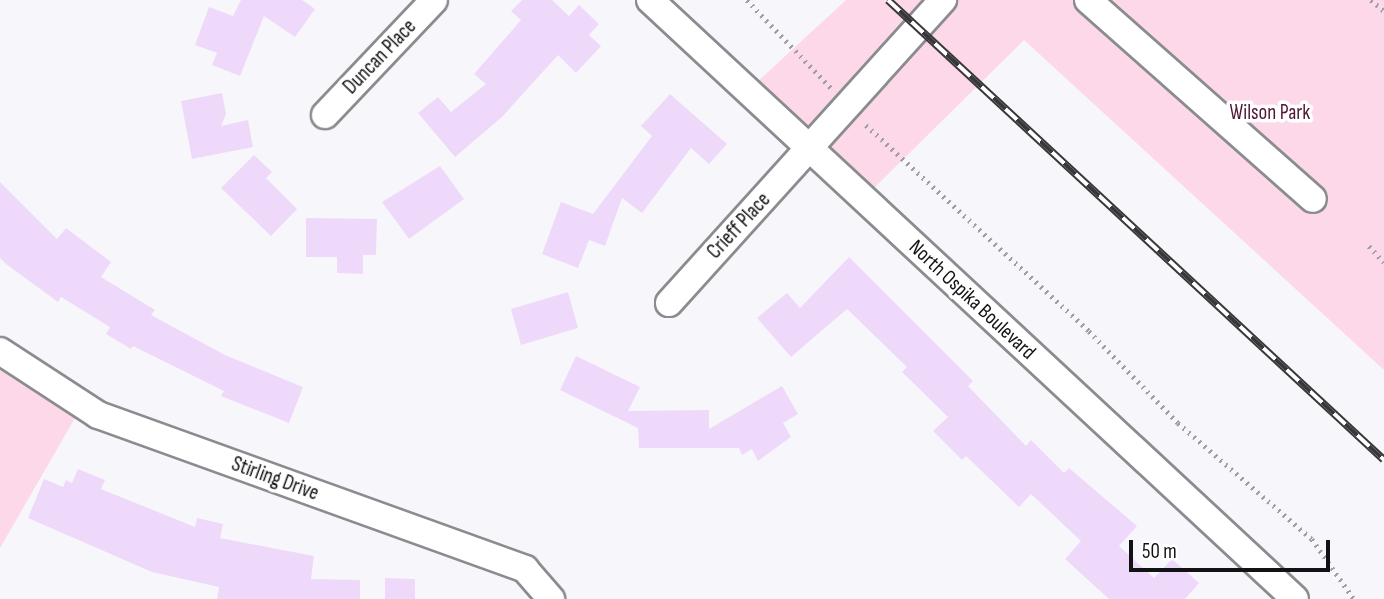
<!DOCTYPE html>
<html>
<head>
<meta charset="utf-8">
<style>
  body { margin:0 }
  #map { position:relative; width:1384px; height:599px; overflow:hidden; background:#f7f7fb; font-family:"Sofia Sans Condensed",sans-serif }
  div>[style] { position:absolute }
  [style*='--x'] { left:calc(var(--x)*1px); top:calc(var(--y)*1px); width:calc(var(--w)*1px); rotate:calc(var(--a)*1deg) }
  .green>* { inset:0; background:#fcd8e8 }
  .building>* { inset:0; background:#efd9fa }
  .path>* { height:4.5px; margin-top:-2.25px; transform-origin:0; background:repeating-linear-gradient(90deg,#9f9fa2 0 2px,transparent 0 7px) }
  .roads { filter:drop-shadow(2px 0 #8b8c8f) drop-shadow(-2px 0 #8b8c8f) drop-shadow(0 2px #8b8c8f) drop-shadow(0 -2px #8b8c8f) }
  .minor>* { height:26px; margin:-13px; padding:0 13px; transform-origin:13px; border-radius:13px; background:#fff }
  .rail>* { height:8px; margin-top:-4px; transform-origin:0; background:repeating-linear-gradient(90deg,#fff 0 16px,#38383b 0 32px); box-sizing:border-box; border-block:2px solid #38383b }
  span { translate:-50% -50%; white-space:nowrap; text-align:center; line-height:1.15; -webkit-text-stroke:7px #fff; paint-order:stroke }
  .street-label { font-size:21px; color:#121214 }
  .park-label { font-size:21px; color:#4f1737 }
  .scale { position:absolute; left:1129px; top:540px; width:201px; height:32px; box-sizing:border-box; border:4px solid #121214; border-top:0; padding-left:9px; font-size:21px; line-height:24px; white-space:nowrap; color:#121214; -webkit-text-stroke:5px #fff; paint-order:stroke }
</style>
</head>
<body>
<div id="map">
  <div class="green">
    <i style="clip-path:polygon(846px 0,1384px 0,1384px 370px,1024px 40px,873px 189px,757px 82px)"></i>
    <i style="clip-path:polygon(0 370px,75px 418px,0 548px)"></i>
  </div>
  <div class="building">
    <i style="clip-path:polygon(241px 0,302px 0,315px 9px,295px 37px,264px 16px,240px 76px,212px 65px,217px 53px,195px 45px,209px 7px,233px 16px)"></i>
    <i style="clip-path:polygon(522px 0,552px 0,569px 16px,579px 5px,599px 24px,589px 35px,601px 46px,576px 73px,558px 55px,502px 117px,455px 157px,418px 113px,438px 97px,451px 112px,486px 84px,474px 74px,521px 20px,511px 11px)"></i>
    <i style="clip-path:polygon(222px 93px,226px 114px,221px 126px,248px 120px,253px 147px,192px 159px,181px 101px)"></i>
    <i style="clip-path:polygon(670px 94px,727px 144px,709px 164px,691px 148px,642px 213px,622px 198px,605px 246px,589px 240px,578px 268px,542px 254px,561px 202px,593px 214px,652px 136px,641px 126px)"></i>
    <i style="clip-path:polygon(254px 155px,272px 172px,266px 178px,297px 209px,271px 236px,221px 188px)"></i>
    <i style="clip-path:polygon(440px 166px,464px 199px,409px 239px,382px 202px)"></i>
    <i style="clip-path:polygon(0 182px,57px 239px,66px 228px,111px 262px,101px 277px,155px 310px,151px 315px,225px 355px,303px 387px,289px 423px,221px 396px,224px 391px,133px 346px,131px 349px,106px 334px,110px 327px,61px 297px,58px 302px,6px 264px,0 258px)"></i>
    <i style="clip-path:polygon(306px 218px,377px 219px,376px 255px,363px 255px,363px 274px,337px 273px,337px 257px,306px 257px)"></i>
    <i style="clip-path:polygon(849px 257px,973px 381px,968px 386px,1026px 446px,1031px 440px,1064px 473px,1069px 468px,1137px 526px,1119px 546px,1154px 578px,1172px 559px,1199px 583px,1185px 599px,1109px 599px,1065px 559px,1081px 541px,1031px 494px,1019px 507px,966px 456px,962px 460px,933px 431px,948px 417px,902px 372px,907px 367px,847px 309px,791px 357px,757px 318px,787px 293px,800px 308px)"></i>
    <i style="clip-path:polygon(568px 292px,578px 328px,521px 345px,511px 309px)"></i>
    <i style="clip-path:polygon(576px 356px,640px 387px,628px 411px,709px 410px,709px 429px,782px 386px,798px 414px,783px 423px,791px 437px,758px 461px,752px 449px,742px 455px,739px 448px,639px 448px,638px 428px,560px 390px)"></i>
    <i style="clip-path:polygon(78px 469px,105px 480px,101px 489px,195px 527px,197px 518px,223px 524px,220px 538px,314px 556px,311px 579px,360px 580px,360px 599px,217px 599px,219px 587px,152px 572px,28px 518px,44px 479px,63px 487px,66px 480px,72px 483px)"></i>
    <i style="clip-path:polygon(385px 578px,415px 579px,415px 599px,385px 599px)"></i>
  </div>
  <div class="path">
    <i style="--x:747;--y:0;--w:122;--a:46.3"></i>
    <i style="--x:1371;--y:0;--w:17;--a:40"></i>
    <i style="--x:866;--y:125;--w:304;--a:42.7"></i>
    <i style="--x:1089;--y:331;--w:128;--a:45.9"></i>
    <i style="--x:1178;--y:423;--w:177;--a:40.9"></i>
    <i style="--x:1312;--y:539;--w:73;--a:55"></i>
    <i style="--x:1369;--y:246;--w:22;--a:47"></i>
  </div>
  <div class="roads">
    <div class="minor">
      <i style="--x:650;--y:0;--w:880;--a:42.88"></i>
      <i style="--x:1088;--y:0;--w:300;--a:41.5"></i>
      <i style="--x:325;--y:115;--w:158;--a:-46.5"></i>
      <i style="--x:669;--y:303;--w:409;--a:-47.9"></i>
      <i style="--x:0;--y:351;--w:117;--a:33.1"></i>
      <i style="--x:98;--y:415;--w:454;--a:19.8"></i>
      <i style="--x:525;--y:569;--w:40;--a:49"></i>
    </div>
  </div>
  <div class="rail">
    <i style="--x:888;--y:0;--w:676;--a:42.84"></i>
  </div>
  <div class="street-label">
    <span style="left:380px;top:57px;rotate:-46deg">Duncan Place</span>
    <span style="left:739px;top:226px;rotate:-47deg">Crieff Place</span>
    <span style="left:972px;top:300px;rotate:43deg">North Ospika Boulevard</span>
    <span style="left:275px;top:479px;rotate:20deg">Stirling Drive</span>
  </div>
  <div class="park-label">
    <span style="left:1270px;top:113px">Wilson Park</span>
  </div>
  <div class="scale">50 m</div>
</div>
</body>
</html>
